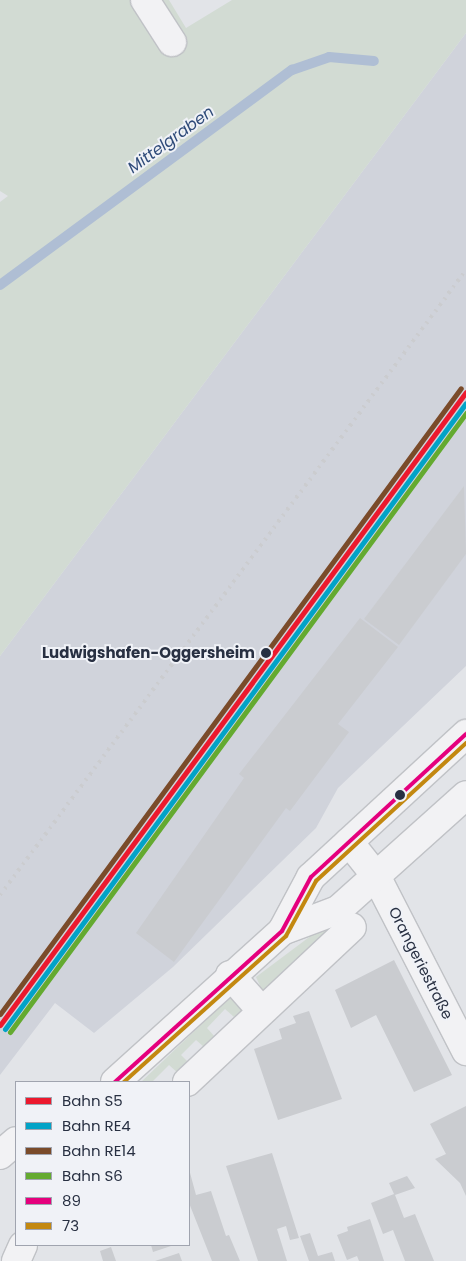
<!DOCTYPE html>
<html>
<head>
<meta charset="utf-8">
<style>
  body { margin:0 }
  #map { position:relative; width:466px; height:1261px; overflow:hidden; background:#e2e4e8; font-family:Poppins,sans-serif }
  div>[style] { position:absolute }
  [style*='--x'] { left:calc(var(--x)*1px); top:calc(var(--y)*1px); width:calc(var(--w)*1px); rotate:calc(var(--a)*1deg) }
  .built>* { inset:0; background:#d0d3db }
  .green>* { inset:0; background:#d2dbd3 }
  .stream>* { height:10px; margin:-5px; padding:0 5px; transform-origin:5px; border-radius:5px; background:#afbed4 }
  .building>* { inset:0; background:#caccd0 }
  .roads { filter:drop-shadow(1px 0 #c0c2c6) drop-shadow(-1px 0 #c0c2c6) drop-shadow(0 1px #c0c2c6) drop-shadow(0 -1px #c0c2c6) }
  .minor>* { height:28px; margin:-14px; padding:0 14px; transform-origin:14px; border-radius:14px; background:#f2f2f4 }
  .rail>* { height:4px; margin-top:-2px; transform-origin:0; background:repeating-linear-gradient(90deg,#cbcccf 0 2.5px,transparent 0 7.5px) }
  .bus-1>* { height:4px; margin:-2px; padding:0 2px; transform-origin:2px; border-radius:2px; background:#e5007d }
  .bus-2>* { height:4px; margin:-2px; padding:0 2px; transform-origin:2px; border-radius:2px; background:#c38810 }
  .rail-1>* { height:5px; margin:-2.5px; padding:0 2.5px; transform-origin:2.5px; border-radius:2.5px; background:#ec192e }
  .rail-2>* { height:5px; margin:-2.5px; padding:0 2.5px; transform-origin:2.5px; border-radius:2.5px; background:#02a3c7 }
  .rail-3>* { height:5px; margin:-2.5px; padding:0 2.5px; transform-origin:2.5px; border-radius:2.5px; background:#7a4b2a }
  .rail-4>* { height:5px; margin:-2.5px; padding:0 2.5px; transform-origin:2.5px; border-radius:2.5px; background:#64aa30 }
  .dots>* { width:14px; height:14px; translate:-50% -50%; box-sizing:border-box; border:2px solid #f0f2f7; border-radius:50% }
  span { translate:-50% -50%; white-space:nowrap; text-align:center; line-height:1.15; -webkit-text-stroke:4px #f0f2f7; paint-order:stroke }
  .stop-label { font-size:15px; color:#283042; font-weight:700 }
  .right { translate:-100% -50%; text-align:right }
  .street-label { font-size:15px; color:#283042 }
  .water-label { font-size:16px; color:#2f4b79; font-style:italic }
  .legend { position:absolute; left:15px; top:1081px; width:175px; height:165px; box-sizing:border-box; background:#f0f2f7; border:1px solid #a0a4af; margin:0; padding:6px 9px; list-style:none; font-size:15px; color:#283042 }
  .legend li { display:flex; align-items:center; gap:10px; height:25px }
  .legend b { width:25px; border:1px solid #a0a4af }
</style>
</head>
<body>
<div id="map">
  <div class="built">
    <i style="clip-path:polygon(466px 33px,466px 666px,338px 788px,316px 828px,173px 967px,94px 1033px,55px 1003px,0 1075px,0 656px)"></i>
  </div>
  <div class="green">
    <i style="clip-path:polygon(0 0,169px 0,186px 28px,232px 0,466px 0,466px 33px,0 656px,0 202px,8px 196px,0 191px)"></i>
    <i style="clip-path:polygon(332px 920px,337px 925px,266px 999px,256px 977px)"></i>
    <i style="clip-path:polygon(240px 997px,244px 1008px,234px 1017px,225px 1009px,207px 1028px,215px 1037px,204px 1047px,196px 1040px,181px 1055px,189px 1063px,179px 1074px,169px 1065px,152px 1082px,141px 1082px,228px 999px)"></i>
  </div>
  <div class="stream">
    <i style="--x:0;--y:285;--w:363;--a:-36.4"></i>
    <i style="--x:292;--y:70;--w:39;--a:-19"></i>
    <i style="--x:329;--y:57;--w:45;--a:5.1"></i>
  </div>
  <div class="building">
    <i style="clip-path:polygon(464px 486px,466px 554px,399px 645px,364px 619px)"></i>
    <i style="clip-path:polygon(360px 618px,398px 647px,338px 724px,349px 732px,290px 811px,286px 808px,174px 962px,136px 933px,244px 778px,239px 774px)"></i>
    <i style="clip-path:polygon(394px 960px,452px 1075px,414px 1092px,376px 1015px,351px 1028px,335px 990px)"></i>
    <i style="clip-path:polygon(309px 1011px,342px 1099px,278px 1120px,254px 1049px,282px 1039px,279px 1029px,296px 1023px,293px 1016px)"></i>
    <i style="clip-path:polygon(466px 1106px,466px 1196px,460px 1183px,435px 1159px,446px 1154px,430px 1124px)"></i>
    <i style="clip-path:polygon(272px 1153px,299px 1238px,290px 1240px,286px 1226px,277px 1229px,287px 1261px,258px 1261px,226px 1166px)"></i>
    <i style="clip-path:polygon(189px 1169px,196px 1195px,211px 1191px,226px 1236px,229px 1235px,240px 1261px,212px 1261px,189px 1203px)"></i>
    <i style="clip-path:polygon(407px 1176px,415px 1188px,395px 1195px,404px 1218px,415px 1214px,434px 1261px,405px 1261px,393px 1230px,383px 1234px,371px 1203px,394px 1194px,389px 1183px)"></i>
    <i style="clip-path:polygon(370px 1219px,384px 1261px,359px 1261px,357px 1256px,347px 1260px,337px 1235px,348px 1231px,347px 1227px)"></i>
    <i style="clip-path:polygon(310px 1233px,318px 1256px,332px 1252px,335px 1261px,309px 1261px,300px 1236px)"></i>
    <i style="clip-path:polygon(151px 1245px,174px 1245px,153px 1252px)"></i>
    <i style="clip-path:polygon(111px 1247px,116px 1261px,103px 1261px,100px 1251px)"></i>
    <i style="clip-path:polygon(179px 1253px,182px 1261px,155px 1261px)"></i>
  </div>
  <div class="roads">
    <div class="minor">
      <i style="--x:145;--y:0;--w:50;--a:57.3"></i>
      <i style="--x:349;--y:842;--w:43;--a:51.5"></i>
      <i style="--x:376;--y:876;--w:197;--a:62.8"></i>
      <i style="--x:282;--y:931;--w:60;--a:-20.6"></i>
      <i style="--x:338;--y:910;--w:172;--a:-41.9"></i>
      <i style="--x:230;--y:975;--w:47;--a:48.5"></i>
      <i style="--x:115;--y:1082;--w:225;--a:-42.1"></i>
      <i style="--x:282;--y:931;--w:61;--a:-61.8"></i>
      <i style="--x:311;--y:877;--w:211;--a:-42.7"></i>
      <i style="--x:187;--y:1082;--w:226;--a:-43.2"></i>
      <i style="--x:0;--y:1155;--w:21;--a:-41"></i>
      <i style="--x:16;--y:1261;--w:17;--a:-66"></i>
    </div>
  </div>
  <div class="rail">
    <i style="--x:0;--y:895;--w:780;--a:-53.29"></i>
  </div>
  <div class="bus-1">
    <i style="--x:115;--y:1082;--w:225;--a:-42.1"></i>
    <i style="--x:282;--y:931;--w:61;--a:-61.8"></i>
    <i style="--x:311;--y:877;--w:211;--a:-42.7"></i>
  </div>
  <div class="bus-2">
    <i style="--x:124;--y:1082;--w:218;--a:-42"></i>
    <i style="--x:286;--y:936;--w:63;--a:-61.4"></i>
    <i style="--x:316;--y:881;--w:204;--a:-42.6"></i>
  </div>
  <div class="rail-1">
    <i style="--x:0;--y:1025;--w:786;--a:-53.64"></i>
  </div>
  <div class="rail-2">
    <i style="--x:5;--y:1029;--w:777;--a:-53.63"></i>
  </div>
  <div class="rail-3">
    <i style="--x:0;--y:1014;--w:777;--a:-53.63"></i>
  </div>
  <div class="rail-4">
    <i style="--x:10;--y:1032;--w:769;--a:-53.62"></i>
  </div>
  <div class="dots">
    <i style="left:266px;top:653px;background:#283042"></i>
    <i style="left:400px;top:795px;background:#283042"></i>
  </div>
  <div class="stop-label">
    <span class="right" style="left:255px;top:653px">Ludwigshafen-Oggersheim</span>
  </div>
  <div class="street-label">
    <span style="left:421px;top:963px;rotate:63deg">Orangeriestraße</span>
  </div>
  <div class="water-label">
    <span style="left:171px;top:140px;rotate:-36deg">Mittelgraben</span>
  </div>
  <ul class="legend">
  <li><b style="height:6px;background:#ec192e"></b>Bahn S5</li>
  <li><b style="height:6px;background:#02a3c7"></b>Bahn RE4</li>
  <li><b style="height:6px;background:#7a4b2a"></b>Bahn RE14</li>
  <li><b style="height:6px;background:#64aa30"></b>Bahn S6</li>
  <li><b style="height:6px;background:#e5007d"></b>89</li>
  <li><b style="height:6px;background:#c38810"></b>73</li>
  </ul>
</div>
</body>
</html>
